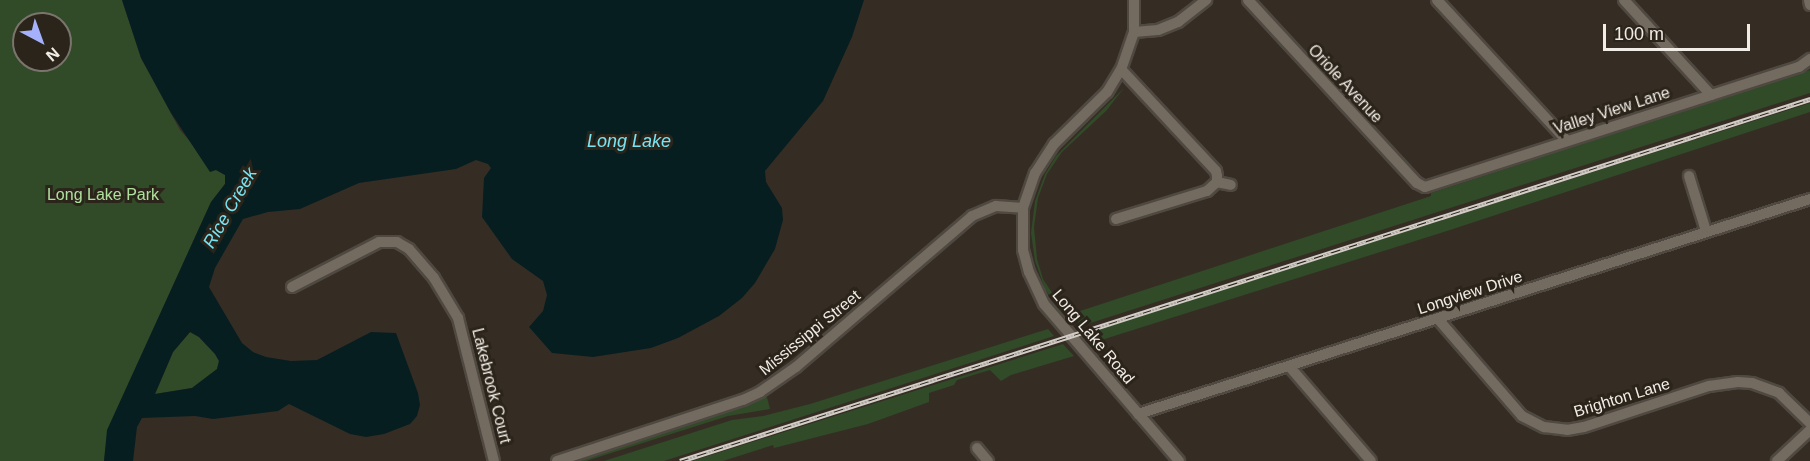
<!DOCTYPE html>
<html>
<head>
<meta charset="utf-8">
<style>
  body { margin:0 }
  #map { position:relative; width:1810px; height:461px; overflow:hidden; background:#352d24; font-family:Arial,sans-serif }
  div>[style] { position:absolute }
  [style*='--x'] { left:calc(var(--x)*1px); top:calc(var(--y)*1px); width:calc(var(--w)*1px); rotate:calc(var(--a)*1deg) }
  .green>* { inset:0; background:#314a28 }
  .water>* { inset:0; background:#071e21 }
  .roads { filter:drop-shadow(2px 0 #4f4941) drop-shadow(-2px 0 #4f4941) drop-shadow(0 2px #4f4941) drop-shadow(0 -2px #4f4941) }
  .minor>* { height:10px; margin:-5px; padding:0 5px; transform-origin:5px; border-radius:5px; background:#736b60 }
  .rail>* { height:5px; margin-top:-2.5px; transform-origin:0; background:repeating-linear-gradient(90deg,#2b241a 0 9px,#d3cdc7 0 18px); box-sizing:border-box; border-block:2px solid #d3cdc7 }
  span { translate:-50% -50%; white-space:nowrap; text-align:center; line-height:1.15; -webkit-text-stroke:6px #2b241a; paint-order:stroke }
  .street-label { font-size:16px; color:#f1ece6 }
  .park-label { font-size:16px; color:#aee09d }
  .water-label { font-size:18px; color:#77e5f4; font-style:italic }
  .north { position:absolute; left:12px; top:12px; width:60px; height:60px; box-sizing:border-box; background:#2b241a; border:2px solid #7a746c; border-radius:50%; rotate:139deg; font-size:16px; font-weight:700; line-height:24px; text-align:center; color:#f1ece6 }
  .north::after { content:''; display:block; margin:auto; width:21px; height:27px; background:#a5b1fc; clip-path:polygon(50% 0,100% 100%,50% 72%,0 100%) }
  .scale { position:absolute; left:1603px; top:24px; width:147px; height:27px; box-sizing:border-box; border:3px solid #f1ece6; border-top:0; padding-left:8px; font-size:18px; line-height:21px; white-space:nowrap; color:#f1ece6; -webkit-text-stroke:4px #2b241a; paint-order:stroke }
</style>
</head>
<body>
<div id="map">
  <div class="green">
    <i style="clip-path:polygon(evenodd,0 0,122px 0,141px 58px,180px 130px,216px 170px,225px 175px,225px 184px,211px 202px,108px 430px,104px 461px,0 461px,0 0,24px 24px,60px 24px,60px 60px,24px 60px,24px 24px)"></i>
    <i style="clip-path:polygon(1810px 70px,1810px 93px,1081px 326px,1071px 314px,1431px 196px,1431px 193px)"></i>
    <i style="clip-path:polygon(1124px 88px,1106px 111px,1062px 152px,1047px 174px,1038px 198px,1034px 227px,1037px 259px,1043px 279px,1066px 314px,1064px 316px,1045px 289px,1035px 261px,1031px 233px,1035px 201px,1045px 174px,1056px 156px)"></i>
    <i style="clip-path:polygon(1810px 103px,1810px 112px,1447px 231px,1095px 342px,1087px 333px)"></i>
    <i style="clip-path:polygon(1048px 329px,1054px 336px,664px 461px,604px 461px,732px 420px,763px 416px,810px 404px)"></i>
    <i style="clip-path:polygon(190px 332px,199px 337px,215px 354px,219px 361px,217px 369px,192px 388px,155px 394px,173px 352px)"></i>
    <i style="clip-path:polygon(1063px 344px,1074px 356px,1011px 375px,1001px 381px,990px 370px,957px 380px,954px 385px,929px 393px,929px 402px,868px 424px,774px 448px,773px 445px,723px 461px,692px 461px)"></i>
    <i style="clip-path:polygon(767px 397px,770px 409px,728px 416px,586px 461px,576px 461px)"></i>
  </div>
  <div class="water">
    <i style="clip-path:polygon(evenodd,122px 0,864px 0,852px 37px,823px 101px,765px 171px,766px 182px,782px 208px,783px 220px,775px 249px,755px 283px,742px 298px,719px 316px,678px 338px,651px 348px,593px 357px,552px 353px,529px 327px,543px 311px,547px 295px,543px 281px,512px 259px,482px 217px,484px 178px,491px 168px,488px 164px,476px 160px,456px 169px,359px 183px,300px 209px,268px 212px,243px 219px,215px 268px,209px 287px,242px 343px,253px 352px,266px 357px,291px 361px,317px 360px,371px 332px,396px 333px,418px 393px,420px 405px,417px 416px,410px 424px,384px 434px,366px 437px,350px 434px,289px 404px,278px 411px,213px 419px,195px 416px,142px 418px,137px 427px,133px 461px,104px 461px,107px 430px,211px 202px,225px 184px,225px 175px,216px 170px,210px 172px,171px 113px,141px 58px,122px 0,190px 332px,199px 337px,215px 354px,219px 361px,217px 369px,192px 388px,155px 394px,173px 352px,190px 332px)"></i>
  </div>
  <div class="roads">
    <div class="minor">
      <i style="--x:1134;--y:0;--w:32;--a:90"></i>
      <i style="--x:1134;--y:32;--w:39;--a:109"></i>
      <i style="--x:1121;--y:69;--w:27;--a:121"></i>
      <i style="--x:1107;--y:92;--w:74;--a:135.5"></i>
      <i style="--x:1054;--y:144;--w:35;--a:123"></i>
      <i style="--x:1035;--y:173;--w:37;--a:109"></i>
      <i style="--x:1023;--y:208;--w:42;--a:90"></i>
      <i style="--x:1023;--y:250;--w:23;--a:75"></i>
      <i style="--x:1029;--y:272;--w:35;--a:65"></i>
      <i style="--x:1044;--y:304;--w:207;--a:49.3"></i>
      <i style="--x:1248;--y:0;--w:249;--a:47.3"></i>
      <i style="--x:1417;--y:183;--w:9;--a:27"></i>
      <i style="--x:1425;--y:187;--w:393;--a:-17.8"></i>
      <i style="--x:1799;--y:67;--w:14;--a:-36"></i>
      <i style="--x:1437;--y:0;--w:192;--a:47.3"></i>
      <i style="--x:1624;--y:0;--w:129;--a:47.5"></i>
      <i style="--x:1809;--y:0;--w:5;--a:79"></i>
      <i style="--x:1134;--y:32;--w:24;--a:-5"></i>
      <i style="--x:1158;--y:30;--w:22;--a:-22"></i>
      <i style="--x:1178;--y:22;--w:36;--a:-38"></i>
      <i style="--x:1689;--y:176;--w:58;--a:72.8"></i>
      <i style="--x:1217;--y:182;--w:14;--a:12"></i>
      <i style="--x:1116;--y:219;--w:95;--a:-17.1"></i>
      <i style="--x:1207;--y:191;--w:13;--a:-42"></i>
      <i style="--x:1217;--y:182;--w:6;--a:-90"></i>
      <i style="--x:1217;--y:176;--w:5;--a:-101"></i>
      <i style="--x:1216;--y:171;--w:139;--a:-133"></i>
      <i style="--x:292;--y:287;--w:98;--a:-27.3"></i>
      <i style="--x:379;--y:242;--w:18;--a:0"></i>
      <i style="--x:397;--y:242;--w:14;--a:30"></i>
      <i style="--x:409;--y:249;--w:38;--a:49"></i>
      <i style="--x:434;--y:278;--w:47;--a:59"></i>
      <i style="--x:458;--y:318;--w:147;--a:75.9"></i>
      <i style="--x:1438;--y:319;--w:128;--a:49.1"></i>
      <i style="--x:1522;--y:416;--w:25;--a:27"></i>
      <i style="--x:1544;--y:427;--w:23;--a:7"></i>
      <i style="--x:1567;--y:430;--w:17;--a:-10"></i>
      <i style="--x:1584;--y:427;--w:132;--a:-18.2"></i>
      <i style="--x:1709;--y:386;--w:29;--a:-8"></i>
      <i style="--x:1738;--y:382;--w:14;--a:4"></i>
      <i style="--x:1752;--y:383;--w:29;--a:20"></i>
      <i style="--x:1779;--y:393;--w:43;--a:44.1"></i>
      <i style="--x:1289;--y:366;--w:125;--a:49.2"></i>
      <i style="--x:1138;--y:414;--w:706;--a:-17.74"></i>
      <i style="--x:977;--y:448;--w:17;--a:50"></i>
      <i style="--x:557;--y:461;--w:196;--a:-18.2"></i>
      <i style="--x:743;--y:400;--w:19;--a:-25"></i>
      <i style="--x:760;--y:392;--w:44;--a:-34.8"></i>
      <i style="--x:796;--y:367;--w:232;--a:-40.6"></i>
      <i style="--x:972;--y:216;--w:26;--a:-23"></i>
      <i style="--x:996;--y:206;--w:27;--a:4"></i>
      <i style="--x:1777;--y:461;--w:45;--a:-43.2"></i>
    </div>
  </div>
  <div class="rail">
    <i style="--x:680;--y:461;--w:1187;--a:-17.76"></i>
  </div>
  <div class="street-label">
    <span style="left:1345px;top:84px;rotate:47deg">Oriole Avenue</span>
    <span style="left:1612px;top:111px;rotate:-18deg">Valley View Lane</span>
    <span style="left:1470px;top:293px;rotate:-18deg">Longview Drive</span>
    <span style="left:810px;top:333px;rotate:-39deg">Mississippi Street</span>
    <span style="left:1093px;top:337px;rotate:50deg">Long Lake Road</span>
    <span style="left:491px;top:386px;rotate:76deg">Lakebrook Court</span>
    <span style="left:1622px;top:398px;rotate:-17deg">Brighton Lane</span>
  </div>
  <div class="park-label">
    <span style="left:103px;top:195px">Long Lake Park</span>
  </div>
  <div class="water-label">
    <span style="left:629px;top:141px">Long Lake</span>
    <span style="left:230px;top:208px;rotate:-60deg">Rice Creek</span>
  </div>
  <div class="north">N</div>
  <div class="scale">100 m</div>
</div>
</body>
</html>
